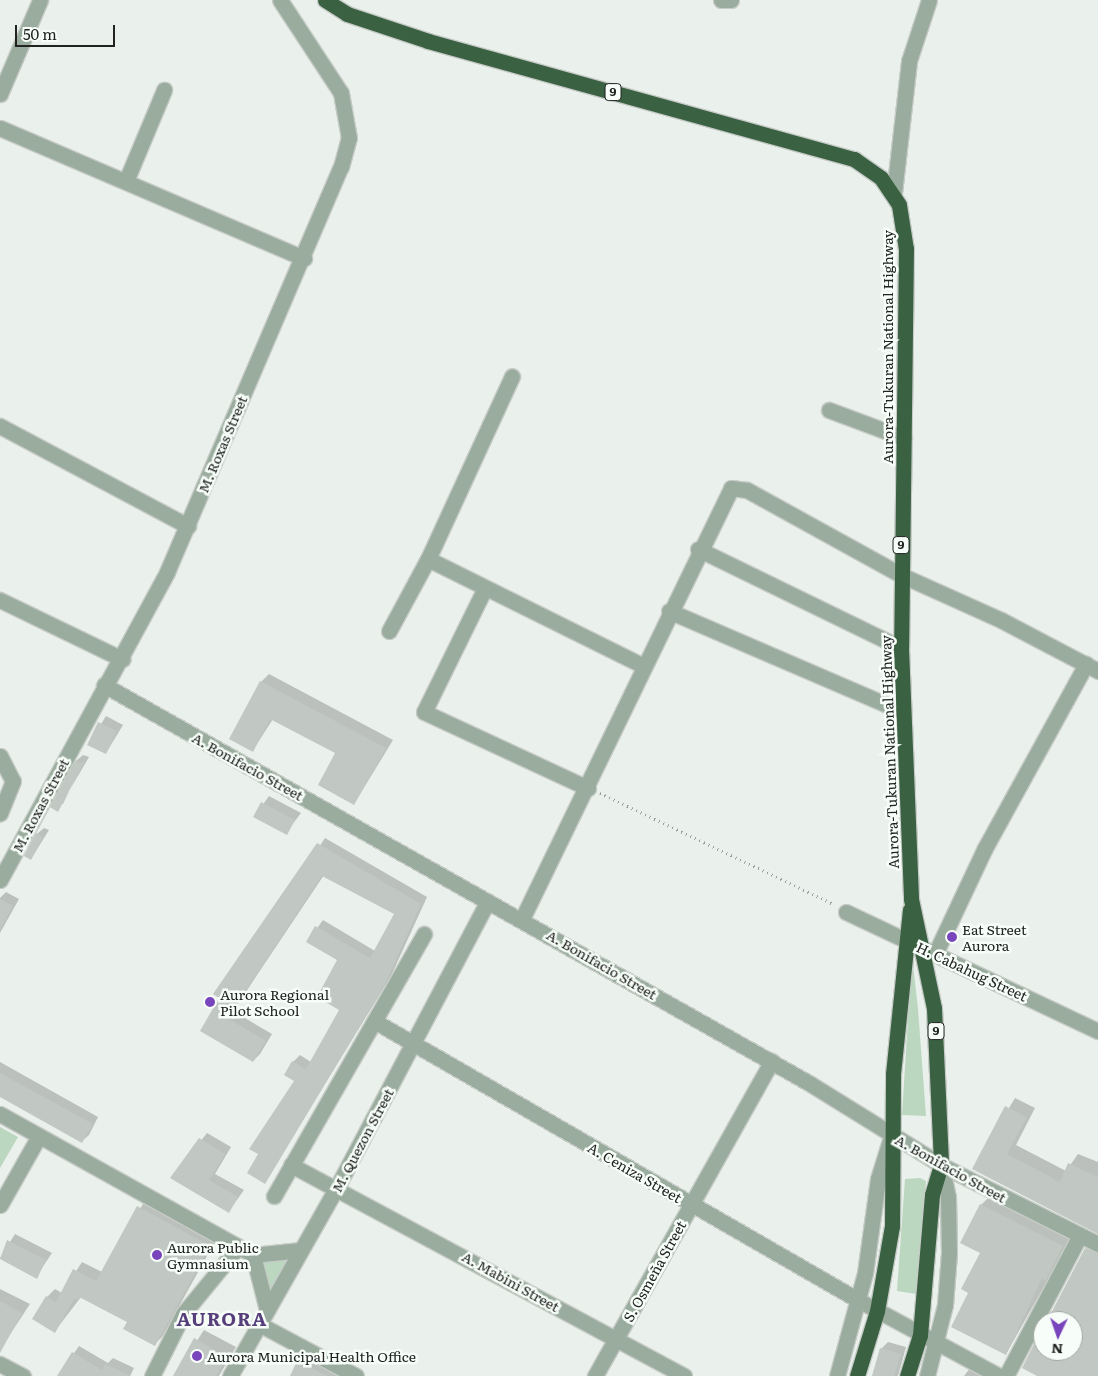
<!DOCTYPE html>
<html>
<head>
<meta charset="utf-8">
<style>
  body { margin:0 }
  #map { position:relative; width:1098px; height:1376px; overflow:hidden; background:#eaf0eb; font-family:Literata,serif }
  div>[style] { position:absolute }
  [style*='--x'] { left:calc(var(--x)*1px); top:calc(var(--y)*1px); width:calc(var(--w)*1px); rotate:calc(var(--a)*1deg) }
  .green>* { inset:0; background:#bbd7c0 }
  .shadow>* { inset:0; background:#0003 }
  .building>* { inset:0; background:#c1c7c2 }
  .path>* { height:2.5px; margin-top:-1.25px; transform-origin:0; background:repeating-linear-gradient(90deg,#999e9a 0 1px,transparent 0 5px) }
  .roads { filter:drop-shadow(1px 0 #c6cbc7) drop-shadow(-1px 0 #c6cbc7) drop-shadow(0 1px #c6cbc7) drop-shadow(0 -1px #c6cbc7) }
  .minor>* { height:15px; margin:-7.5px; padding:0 7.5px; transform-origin:7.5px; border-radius:7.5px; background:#9aac9d }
  .highway>* { height:15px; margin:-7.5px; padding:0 7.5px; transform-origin:7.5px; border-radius:7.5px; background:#3b6143 }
  .dots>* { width:14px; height:14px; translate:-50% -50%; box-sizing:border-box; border:2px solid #f7fdf8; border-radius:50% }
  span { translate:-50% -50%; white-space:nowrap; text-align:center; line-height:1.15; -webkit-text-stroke:5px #f7fdf8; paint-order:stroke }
  .shield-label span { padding:1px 4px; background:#f7fdf8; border:1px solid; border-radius:4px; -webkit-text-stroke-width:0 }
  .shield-label { font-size:12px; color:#212321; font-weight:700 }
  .street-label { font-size:14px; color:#212321 }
  .poi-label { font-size:14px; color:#212321 }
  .left { translate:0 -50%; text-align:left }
  .district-label { font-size:19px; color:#563f7b; font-weight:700; letter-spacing:1px }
  .north { position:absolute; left:1033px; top:1311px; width:50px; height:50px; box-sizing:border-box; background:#f7fdf8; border:1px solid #a1a6a2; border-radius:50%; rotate:183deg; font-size:14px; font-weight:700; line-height:20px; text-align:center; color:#212321 }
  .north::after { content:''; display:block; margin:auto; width:18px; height:22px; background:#7845bc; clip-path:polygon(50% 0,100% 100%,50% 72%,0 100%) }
  .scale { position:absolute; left:15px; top:25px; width:100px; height:22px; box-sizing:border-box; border:2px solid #212321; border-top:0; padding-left:6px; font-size:15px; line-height:18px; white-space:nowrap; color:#212321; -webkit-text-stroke:4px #f7fdf8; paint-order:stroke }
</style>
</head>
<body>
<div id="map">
  <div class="green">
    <i style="clip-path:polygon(912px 955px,918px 1009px,926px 1116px,902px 1115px)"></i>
    <i style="clip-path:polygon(0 1127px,18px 1137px,0 1168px)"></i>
    <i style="clip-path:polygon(920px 1178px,926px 1181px,916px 1294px,897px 1291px,905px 1179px)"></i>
    <i style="clip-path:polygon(292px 1256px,269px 1296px,260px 1259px)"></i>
  </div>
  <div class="shadow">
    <i style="clip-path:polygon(269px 674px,393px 740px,354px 804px,337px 753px,273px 719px,253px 750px,261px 682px)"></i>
    <i style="clip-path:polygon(106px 716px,123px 725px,106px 753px,89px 744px)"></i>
    <i style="clip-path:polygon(evenodd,83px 755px,89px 757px,58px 810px,76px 761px,83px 755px,85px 758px,63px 804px,61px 804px,85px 758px)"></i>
    <i style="clip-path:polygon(269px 796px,301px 813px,286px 833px,255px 816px)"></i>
    <i style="clip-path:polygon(44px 828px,49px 830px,31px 859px,37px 834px)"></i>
    <i style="clip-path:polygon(325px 838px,427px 897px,391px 976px,265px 1182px,295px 1080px,293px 1062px,300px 1055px,311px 1062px,340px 1010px,338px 960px,308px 941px,323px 920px,375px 951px,396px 913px,324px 875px,233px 1011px,272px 1034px,260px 1054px,253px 1061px,201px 1031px)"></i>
    <i style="clip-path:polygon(6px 892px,19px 899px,0 933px,0 898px)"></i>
    <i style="clip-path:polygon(0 1062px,98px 1117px,89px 1135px,82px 1141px,0 1096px)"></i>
    <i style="clip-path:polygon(1015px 1098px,1035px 1108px,1016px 1145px,1066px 1171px,1078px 1154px,1098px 1162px,1098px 1232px,973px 1168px)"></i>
    <i style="clip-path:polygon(207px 1133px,231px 1147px,215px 1174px,244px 1190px,229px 1211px,172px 1178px)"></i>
    <i style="clip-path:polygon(990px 1196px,1072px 1237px,1006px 1354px,970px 1292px,981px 1252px,981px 1205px)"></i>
    <i style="clip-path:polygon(146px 1199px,217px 1238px,162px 1337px,154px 1345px,128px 1322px,81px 1297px,55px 1331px,47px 1297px,55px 1289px,62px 1293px,82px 1262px,102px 1272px)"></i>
    <i style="clip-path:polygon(15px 1234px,52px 1253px,36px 1277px,0 1258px)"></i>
    <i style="clip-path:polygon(1096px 1240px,1098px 1376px,1039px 1376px,1024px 1368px,1043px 1331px,1043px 1351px,1073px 1351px,1073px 1321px,1048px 1321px)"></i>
    <i style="clip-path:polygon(0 1289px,30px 1304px,5px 1342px,0 1339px)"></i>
    <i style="clip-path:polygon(204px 1330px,236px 1347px,219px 1376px,174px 1376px)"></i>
    <i style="clip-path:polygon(888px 1342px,906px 1347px,898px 1376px,873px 1376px,881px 1349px)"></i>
    <i style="clip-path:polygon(79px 1346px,108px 1363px,113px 1358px,134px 1368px,130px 1376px,58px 1376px)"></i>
    <i style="clip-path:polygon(305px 1355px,347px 1376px,291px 1376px)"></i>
    <i style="clip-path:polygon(974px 1363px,998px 1376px,964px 1376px)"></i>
  </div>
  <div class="building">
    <i style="clip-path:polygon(260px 681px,386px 748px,354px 805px,318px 785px,335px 753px,270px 719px,253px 752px,229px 739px)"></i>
    <i style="clip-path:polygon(98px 722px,117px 731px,106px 754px,87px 745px)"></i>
    <i style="clip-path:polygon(75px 760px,83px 764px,58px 812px,50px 807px)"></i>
    <i style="clip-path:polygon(261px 802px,295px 820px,287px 835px,253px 817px)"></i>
    <i style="clip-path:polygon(36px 833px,43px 837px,31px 860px,24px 856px)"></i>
    <i style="clip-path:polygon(317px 843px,421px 904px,385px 984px,265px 1184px,247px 1173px,258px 1154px,249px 1149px,294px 1081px,284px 1075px,292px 1061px,306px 1069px,339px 1010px,317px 997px,337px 960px,306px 942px,315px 926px,370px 958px,394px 914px,322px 876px,227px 1018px,266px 1041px,253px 1062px,200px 1031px,219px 998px,213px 994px)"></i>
    <i style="clip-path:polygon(0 899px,13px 906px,0 930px)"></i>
    <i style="clip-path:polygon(0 1073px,93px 1124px,82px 1143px,0 1097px)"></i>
    <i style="clip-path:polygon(1005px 1106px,1027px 1117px,1007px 1154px,1060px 1182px,1068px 1163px,1098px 1177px,1098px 1234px,972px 1169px)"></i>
    <i style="clip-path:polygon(199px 1138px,225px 1154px,209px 1180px,238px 1197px,229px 1213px,170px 1178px)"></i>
    <i style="clip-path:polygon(980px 1204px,1063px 1246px,1045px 1281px,1042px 1278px,1006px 1355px,951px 1327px,968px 1293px,961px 1289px,980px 1253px,960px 1243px)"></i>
    <i style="clip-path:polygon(137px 1206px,210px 1246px,155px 1346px,123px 1329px,127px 1322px,81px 1298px,74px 1299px,55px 1333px,32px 1319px,46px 1296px,56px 1302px,73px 1269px,96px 1281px)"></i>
    <i style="clip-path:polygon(7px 1240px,46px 1260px,37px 1279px,0 1259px)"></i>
    <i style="clip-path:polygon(1085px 1248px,1098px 1253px,1098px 1376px,1037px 1376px,1022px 1368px,1042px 1328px,1043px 1351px,1073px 1351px,1073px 1321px,1047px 1321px)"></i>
    <i style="clip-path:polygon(0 1301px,22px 1313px,0 1353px)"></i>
    <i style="clip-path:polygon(194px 1338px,227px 1357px,216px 1376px,173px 1376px)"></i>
    <i style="clip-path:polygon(880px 1348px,901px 1354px,894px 1376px,872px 1376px)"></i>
    <i style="clip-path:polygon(72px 1352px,102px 1370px,105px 1364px,131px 1376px,57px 1376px)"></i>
    <i style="clip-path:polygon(297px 1361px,328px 1376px,290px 1376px)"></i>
  </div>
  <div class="path">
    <i style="--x:600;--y:793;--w:259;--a:25.4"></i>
  </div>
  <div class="roads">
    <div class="minor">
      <i style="--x:721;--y:0;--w:10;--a:0"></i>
      <i style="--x:0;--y:94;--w:102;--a:-66.9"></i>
      <i style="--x:0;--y:128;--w:331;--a:23.2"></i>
      <i style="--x:126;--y:181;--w:99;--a:-67.3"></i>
      <i style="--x:894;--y:193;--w:133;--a:-83.5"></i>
      <i style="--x:909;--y:61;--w:64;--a:-71.8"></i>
      <i style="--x:829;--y:410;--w:80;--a:20.5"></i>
      <i style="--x:0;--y:426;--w:213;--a:28"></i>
      <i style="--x:698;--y:549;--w:226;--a:26"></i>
      <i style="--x:428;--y:559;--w:241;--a:26.4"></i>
      <i style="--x:485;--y:588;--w:138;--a:116.2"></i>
      <i style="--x:424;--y:712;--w:181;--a:24.9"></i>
      <i style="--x:0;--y:600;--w:136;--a:25.8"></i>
      <i style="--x:669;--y:611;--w:255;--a:23.3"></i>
      <i style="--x:389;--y:631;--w:82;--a:-61.6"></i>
      <i style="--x:428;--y:559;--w:201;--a:-65.3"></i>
      <i style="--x:104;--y:685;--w:810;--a:29.45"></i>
      <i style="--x:809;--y:1083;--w:155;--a:31.8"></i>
      <i style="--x:941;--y:1165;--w:176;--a:26.7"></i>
      <i style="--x:0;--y:756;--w:28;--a:63"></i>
      <i style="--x:13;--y:781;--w:35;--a:112"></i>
      <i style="--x:0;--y:880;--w:350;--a:-61.5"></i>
      <i style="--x:167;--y:572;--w:441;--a:-66.8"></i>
      <i style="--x:341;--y:167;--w:30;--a:-75"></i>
      <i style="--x:349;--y:138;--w:46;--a:-100.1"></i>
      <i style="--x:341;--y:93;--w:111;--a:-123.3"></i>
      <i style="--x:846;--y:912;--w:279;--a:25.3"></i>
      <i style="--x:522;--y:919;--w:479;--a:-64.1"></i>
      <i style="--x:731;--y:488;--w:16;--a:7"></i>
      <i style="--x:747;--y:490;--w:176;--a:28.9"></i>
      <i style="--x:901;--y:575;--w:110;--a:24.2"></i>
      <i style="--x:1001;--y:620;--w:110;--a:27.7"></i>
      <i style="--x:936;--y:952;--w:115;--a:-64.8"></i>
      <i style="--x:985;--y:848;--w:210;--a:-61.2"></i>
      <i style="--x:376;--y:1022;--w:556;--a:29.97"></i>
      <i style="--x:858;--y:1300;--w:160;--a:28.3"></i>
      <i style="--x:0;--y:1114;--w:290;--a:29.1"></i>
      <i style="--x:253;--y:1255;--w:48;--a:-5.9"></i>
      <i style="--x:291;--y:1165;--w:446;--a:28.2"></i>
      <i style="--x:274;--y:1196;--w:302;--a:-60.2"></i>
      <i style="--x:0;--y:1205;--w:79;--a:-60.5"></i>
      <i style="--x:253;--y:1255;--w:57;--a:75.7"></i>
      <i style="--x:259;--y:1324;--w:110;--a:28.2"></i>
      <i style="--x:0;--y:1364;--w:26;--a:28"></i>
      <i style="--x:152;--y:1376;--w:69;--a:-63.4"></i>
      <i style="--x:183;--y:1314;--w:87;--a:-50.6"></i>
      <i style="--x:230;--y:1376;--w:217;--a:-60.5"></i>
      <i style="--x:337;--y:1187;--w:323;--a:-62.2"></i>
      <i style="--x:595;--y:1376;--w:361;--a:-60.7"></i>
      <i style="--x:837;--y:1376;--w:107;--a:-74.8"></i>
      <i style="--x:865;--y:1273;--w:95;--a:-82.1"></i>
      <i style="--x:878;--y:1179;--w:44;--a:-72.8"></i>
      <i style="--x:927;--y:1376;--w:73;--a:-75.8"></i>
      <i style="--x:945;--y:1305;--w:52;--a:-85.6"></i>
      <i style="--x:949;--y:1253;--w:56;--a:-91"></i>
      <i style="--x:948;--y:1197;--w:33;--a:-102"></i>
      <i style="--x:1006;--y:1376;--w:159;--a:-62.3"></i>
    </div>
    <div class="highway">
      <i style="--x:325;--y:0;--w:26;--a:32"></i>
      <i style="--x:347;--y:14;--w:85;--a:18.4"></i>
      <i style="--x:428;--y:41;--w:442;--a:15.5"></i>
      <i style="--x:854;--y:159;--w:33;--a:35"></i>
      <i style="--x:881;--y:178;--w:32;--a:56"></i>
      <i style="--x:899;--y:205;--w:45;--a:81"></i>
      <i style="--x:906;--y:249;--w:399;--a:90.7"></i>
      <i style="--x:901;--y:648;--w:251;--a:87.7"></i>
      <i style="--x:911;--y:899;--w:111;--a:78.1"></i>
      <i style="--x:934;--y:1008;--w:157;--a:87.4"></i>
      <i style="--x:941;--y:1165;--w:31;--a:107"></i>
      <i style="--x:932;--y:1195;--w:141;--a:94.9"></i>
      <i style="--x:920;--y:1335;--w:43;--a:107.6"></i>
      <i style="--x:857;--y:1376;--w:68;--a:-72.9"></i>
      <i style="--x:877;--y:1311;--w:86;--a:-80"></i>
      <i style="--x:892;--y:1226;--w:152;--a:-89.6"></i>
      <i style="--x:893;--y:1074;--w:165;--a:-84.1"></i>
    </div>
  </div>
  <div class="dots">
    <i style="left:952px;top:937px;background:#7845bc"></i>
    <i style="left:210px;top:1002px;background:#7845bc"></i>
    <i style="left:157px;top:1255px;background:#7845bc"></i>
    <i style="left:197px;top:1356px;background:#7845bc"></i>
  </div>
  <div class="shield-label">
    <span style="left:613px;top:92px">9</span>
    <span style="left:901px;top:545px">9</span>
    <span style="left:936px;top:1031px">9</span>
  </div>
  <div class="street-label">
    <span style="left:887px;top:347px;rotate:-90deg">Aurora-Tukuran National Highway</span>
    <span style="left:222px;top:444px;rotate:-67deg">M. Roxas Street</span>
    <span style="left:889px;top:752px;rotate:-92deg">Aurora-Tukuran National Highway</span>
    <span style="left:248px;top:766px;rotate:29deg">A. Bonifacio Street</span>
    <span style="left:40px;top:805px;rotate:-62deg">M. Roxas Street</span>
    <span style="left:602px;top:964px;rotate:30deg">A. Bonifacio Street</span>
    <span style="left:972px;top:971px;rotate:25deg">H. Cabahug Street</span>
    <span style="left:362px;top:1140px;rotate:-62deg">M. Quezon Street</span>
    <span style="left:951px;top:1168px;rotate:29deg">A. Bonifacio Street</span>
    <span style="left:635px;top:1172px;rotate:30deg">A. Ceniza Street</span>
    <span style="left:654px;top:1271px;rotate:-61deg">S. Osmeña Street</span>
    <span style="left:511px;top:1281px;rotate:29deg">A. Mabini Street</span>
  </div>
  <div class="poi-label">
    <span class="left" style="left:962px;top:937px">Eat Street<br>Aurora</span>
    <span class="left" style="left:220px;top:1002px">Aurora Regional<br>Pilot School</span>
    <span class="left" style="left:167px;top:1255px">Aurora Public<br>Gymnasium</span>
    <span class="left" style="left:207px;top:1356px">Aurora Municipal Health Office</span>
  </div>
  <div class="district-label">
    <span style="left:222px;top:1319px">AURORA</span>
  </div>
  <div class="north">N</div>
  <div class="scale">50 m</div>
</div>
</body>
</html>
